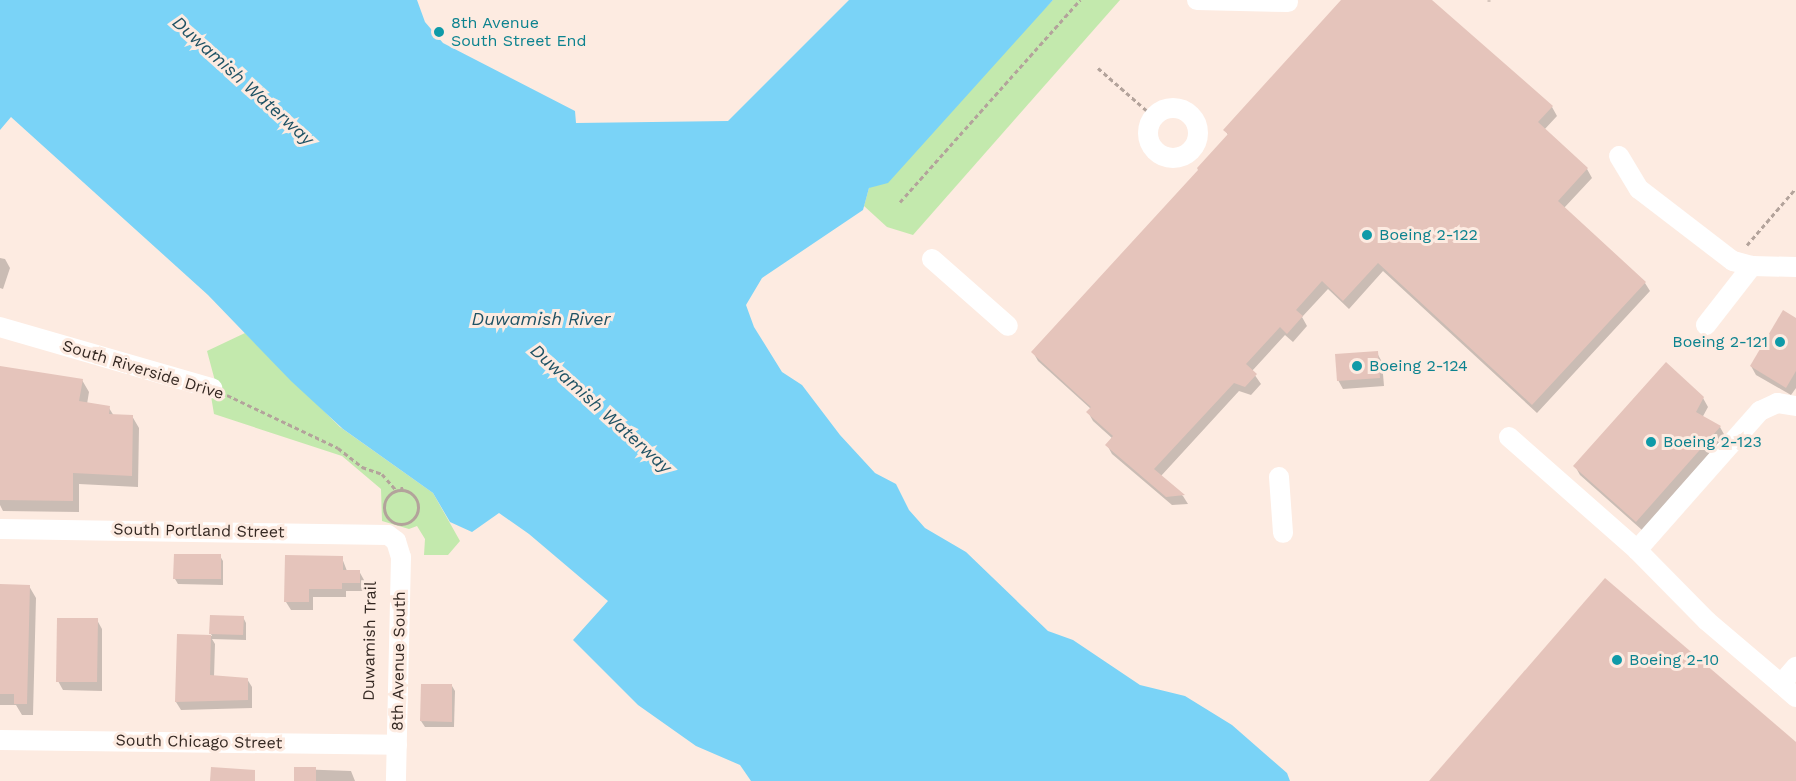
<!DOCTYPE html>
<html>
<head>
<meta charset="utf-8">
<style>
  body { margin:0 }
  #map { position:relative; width:1796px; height:781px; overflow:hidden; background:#fdebe1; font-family:"Work Sans",sans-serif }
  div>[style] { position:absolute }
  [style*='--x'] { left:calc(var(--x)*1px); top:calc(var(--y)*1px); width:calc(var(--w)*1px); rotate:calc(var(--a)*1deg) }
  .green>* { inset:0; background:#c3e9ad }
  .water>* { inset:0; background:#7ad3f7 }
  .shadow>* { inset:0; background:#0003 }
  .building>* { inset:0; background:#e5c4bb }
  .path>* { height:3px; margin-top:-1.5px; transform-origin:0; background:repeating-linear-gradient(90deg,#b3a39b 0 4.5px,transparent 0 7.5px) }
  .path>.ring { margin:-1.5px; padding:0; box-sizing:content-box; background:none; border:3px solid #b3a39b; border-radius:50% }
  .minor>* { height:20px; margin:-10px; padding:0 10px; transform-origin:10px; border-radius:10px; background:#fff }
  .minor>.ring { margin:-10px; padding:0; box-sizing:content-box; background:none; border:20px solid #fff; border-radius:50% }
  .dots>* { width:16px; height:16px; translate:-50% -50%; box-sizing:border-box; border:3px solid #fdebe1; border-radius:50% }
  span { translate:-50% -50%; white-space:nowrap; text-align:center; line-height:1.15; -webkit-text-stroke:6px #fdebe1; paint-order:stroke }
  .culture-label { font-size:16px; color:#0d838f }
  .left { translate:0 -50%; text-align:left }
  .right { translate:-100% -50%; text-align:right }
  .street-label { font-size:16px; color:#342822 }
  .water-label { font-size:18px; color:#1f5264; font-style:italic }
</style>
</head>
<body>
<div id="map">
  <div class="green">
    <i style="clip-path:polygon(1053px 0,1120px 0,913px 235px,887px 227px,864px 206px,869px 188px)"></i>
    <i style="clip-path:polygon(245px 333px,340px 427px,433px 493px,460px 541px,448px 555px,424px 555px,425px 539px,417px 526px,409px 529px,382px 521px,381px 489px,342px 456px,214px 414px,211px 396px,215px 381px,207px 351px)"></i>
  </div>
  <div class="water">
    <i style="clip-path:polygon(0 0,417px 0,425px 22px,443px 43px,575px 111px,576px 123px,728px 121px,849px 0,1053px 0,888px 183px,869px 188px,863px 210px,762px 278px,746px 305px,754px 327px,782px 372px,802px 385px,840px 435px,875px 473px,896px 484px,909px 510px,925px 528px,966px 552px,1048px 631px,1073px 640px,1140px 685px,1185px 696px,1232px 725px,1287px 773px,1290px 781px,751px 781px,740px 765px,696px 746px,638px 705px,573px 640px,608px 601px,529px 534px,499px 513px,472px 532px,450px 522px,433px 493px,343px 429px,291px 381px,208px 295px,11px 117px,0 130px)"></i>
  </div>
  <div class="shadow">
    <i style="clip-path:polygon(1344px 0,1429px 0,1552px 107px,1557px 116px,1544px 130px,1587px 169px,1592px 178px,1564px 208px,1645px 283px,1650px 291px,1537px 413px,1383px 271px,1349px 309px,1328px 289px,1302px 317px,1307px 326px,1293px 342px,1285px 335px,1252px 371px,1261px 384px,1251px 395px,1239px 391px,1161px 476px,1183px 496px,1188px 504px,1172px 505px,1112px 454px,1107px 445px,1113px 439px,1093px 421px,1088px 412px,1091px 409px,1038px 361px,1033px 352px,1200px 170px,1228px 135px,1225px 130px)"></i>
    <i style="clip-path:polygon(0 258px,5px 259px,10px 268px,3px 289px,0 288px)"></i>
    <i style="clip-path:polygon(1796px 320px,1796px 388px,1791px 395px,1756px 375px,1751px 366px)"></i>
    <i style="clip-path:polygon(1377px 353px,1382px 362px,1384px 386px,1343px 389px,1338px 380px)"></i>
    <i style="clip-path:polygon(0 367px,82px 380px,89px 392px,87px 404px,109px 408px,114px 416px,132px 416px,139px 428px,138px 487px,79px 484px,79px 512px,3px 511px,0 505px)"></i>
    <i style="clip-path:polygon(1703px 398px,1708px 407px,1702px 418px,1720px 427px,1725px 436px,1642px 530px,1580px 475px,1575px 466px)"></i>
    <i style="clip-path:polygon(220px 556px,223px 561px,223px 585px,178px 584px,175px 579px)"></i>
    <i style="clip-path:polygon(342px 558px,347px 571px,359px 571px,364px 580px,364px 591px,346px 591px,346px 597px,313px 597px,313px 610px,291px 610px,286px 602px)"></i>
    <i style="clip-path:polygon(0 586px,29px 586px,36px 598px,33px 715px,22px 715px,16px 705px,0 705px)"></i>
    <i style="clip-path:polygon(243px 617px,246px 623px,246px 640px,212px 639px,215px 644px,214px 677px,247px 679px,252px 687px,252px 708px,181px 710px,176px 702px,178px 635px,212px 636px,211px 634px)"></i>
    <i style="clip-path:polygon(97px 620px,102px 629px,102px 691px,63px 690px,58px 681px)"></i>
    <i style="clip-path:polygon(452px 686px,455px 691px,454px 727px,425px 727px,421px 721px)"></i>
    <i style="clip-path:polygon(296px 769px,351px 771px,355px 781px,296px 781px)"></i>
  </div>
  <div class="building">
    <i style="clip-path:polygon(1341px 0,1432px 0,1553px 106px,1538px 122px,1588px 168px,1558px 201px,1646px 282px,1532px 405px,1378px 263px,1343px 301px,1322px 281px,1296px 310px,1303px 316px,1287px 334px,1280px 327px,1246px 364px,1257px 374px,1245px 387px,1234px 383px,1154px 469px,1185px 495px,1166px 497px,1105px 445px,1113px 436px,1086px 412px,1091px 407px,1031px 352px,1198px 170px,1197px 168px,1228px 134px,1223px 130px)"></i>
    <i style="clip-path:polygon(1783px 310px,1796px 318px,1796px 371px,1786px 388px,1750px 366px)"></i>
    <i style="clip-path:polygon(1378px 351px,1380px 378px,1337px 381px,1335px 354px)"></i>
    <i style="clip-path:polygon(1666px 362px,1704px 397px,1696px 412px,1721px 426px,1636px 522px,1573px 466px)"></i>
    <i style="clip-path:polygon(0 366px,83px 379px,79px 401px,110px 406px,109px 414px,133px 415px,132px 476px,73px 473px,73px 501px,0 500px)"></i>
    <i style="clip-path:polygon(174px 554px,221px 554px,221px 579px,173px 579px)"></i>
    <i style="clip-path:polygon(285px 555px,343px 556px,343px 570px,360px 570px,360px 583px,342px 583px,342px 589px,309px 589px,309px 602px,284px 602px)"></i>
    <i style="clip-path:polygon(1605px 578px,1796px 742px,1796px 781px,1429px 781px)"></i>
    <i style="clip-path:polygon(0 584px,30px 585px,27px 704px,14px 704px,14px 694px,0 694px)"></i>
    <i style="clip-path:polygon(210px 615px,244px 616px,243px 635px,209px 634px)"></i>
    <i style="clip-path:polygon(57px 618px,98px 618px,97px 682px,56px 682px)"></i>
    <i style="clip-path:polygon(177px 634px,211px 635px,210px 675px,248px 678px,248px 700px,175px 702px)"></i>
    <i style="clip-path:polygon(421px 684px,452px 684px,452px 722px,420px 721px)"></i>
    <i style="clip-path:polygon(211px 767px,255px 770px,255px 781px,210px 781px)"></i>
    <i style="clip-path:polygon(294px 767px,316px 767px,316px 781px,294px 781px)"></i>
  </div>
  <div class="path">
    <i style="--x:1489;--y:1;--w:1;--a:-90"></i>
    <i style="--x:1098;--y:68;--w:74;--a:41.2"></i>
    <i style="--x:900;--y:202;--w:271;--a:-48.3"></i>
    <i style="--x:1747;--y:245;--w:75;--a:-49.3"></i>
    <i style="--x:227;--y:395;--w:123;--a:25.5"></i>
    <i style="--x:338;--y:448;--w:31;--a:38"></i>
    <i style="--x:362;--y:467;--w:21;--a:19"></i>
    <i style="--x:382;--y:474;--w:21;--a:49"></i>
    <i class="ring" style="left:384px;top:490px;width:31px;height:31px"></i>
    <i style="--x:401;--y:491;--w:7;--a:-74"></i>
  </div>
  <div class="minor">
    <i style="--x:1197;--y:0;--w:91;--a:1.3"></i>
    <i class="ring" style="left:1148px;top:108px;width:30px;height:30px"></i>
    <i style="--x:1619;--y:156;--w:39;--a:59"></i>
    <i style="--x:1639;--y:189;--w:118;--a:37.5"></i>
    <i style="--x:1733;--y:261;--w:20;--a:15"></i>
    <i style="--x:1752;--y:266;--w:44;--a:1.3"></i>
    <i style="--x:932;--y:259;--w:101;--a:41.4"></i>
    <i style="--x:1706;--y:325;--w:75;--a:-52.1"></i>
    <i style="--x:0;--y:327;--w:221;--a:16.1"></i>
    <i style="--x:1509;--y:437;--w:171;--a:41.4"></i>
    <i style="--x:1637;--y:550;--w:100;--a:45.4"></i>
    <i style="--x:1707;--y:621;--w:97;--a:40.4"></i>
    <i style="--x:1781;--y:684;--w:23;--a:-49"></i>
    <i style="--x:1279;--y:477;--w:56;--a:85.9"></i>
    <i style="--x:0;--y:529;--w:388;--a:0.9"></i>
    <i style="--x:388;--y:535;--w:10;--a:37"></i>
    <i style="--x:396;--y:541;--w:17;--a:73"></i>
    <i style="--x:401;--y:557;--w:224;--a:91.3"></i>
    <i style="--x:1637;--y:550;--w:186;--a:-48.5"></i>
    <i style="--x:1760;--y:411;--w:19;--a:-25"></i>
    <i style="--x:1777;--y:403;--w:19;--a:9"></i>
    <i style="--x:1781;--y:684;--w:20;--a:41"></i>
    <i style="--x:0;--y:740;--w:397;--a:0.7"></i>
  </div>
  <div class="dots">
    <i style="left:439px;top:32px;background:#0f9aa8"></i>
    <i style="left:1367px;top:235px;background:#0f9aa8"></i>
    <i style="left:1780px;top:342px;background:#0f9aa8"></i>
    <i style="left:1357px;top:366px;background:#0f9aa8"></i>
    <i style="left:1651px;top:442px;background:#0f9aa8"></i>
    <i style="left:1617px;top:660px;background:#0f9aa8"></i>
  </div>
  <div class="culture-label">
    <span class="left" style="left:451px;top:32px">8th Avenue<br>South Street End</span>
    <span class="left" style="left:1379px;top:235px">Boeing 2-122</span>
    <span class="right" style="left:1768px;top:342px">Boeing 2-121</span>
    <span class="left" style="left:1369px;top:366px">Boeing 2-124</span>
    <span class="left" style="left:1663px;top:442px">Boeing 2-123</span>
    <span class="left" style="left:1629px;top:660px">Boeing 2-10</span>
  </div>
  <div class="street-label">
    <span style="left:143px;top:370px;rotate:17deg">South Riverside Drive</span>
    <span style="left:199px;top:531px;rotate:1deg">South Portland Street</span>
    <span style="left:370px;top:641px;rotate:-89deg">Duwamish Trail</span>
    <span style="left:399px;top:661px;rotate:-89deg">8th Avenue South</span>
    <span style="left:199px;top:742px;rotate:1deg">South Chicago Street</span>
  </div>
  <div class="water-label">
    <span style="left:243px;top:81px;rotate:42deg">Duwamish Waterway</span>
    <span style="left:541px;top:319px">Duwamish River</span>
    <span style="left:601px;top:409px;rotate:42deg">Duwamish Waterway</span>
  </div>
</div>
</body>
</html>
